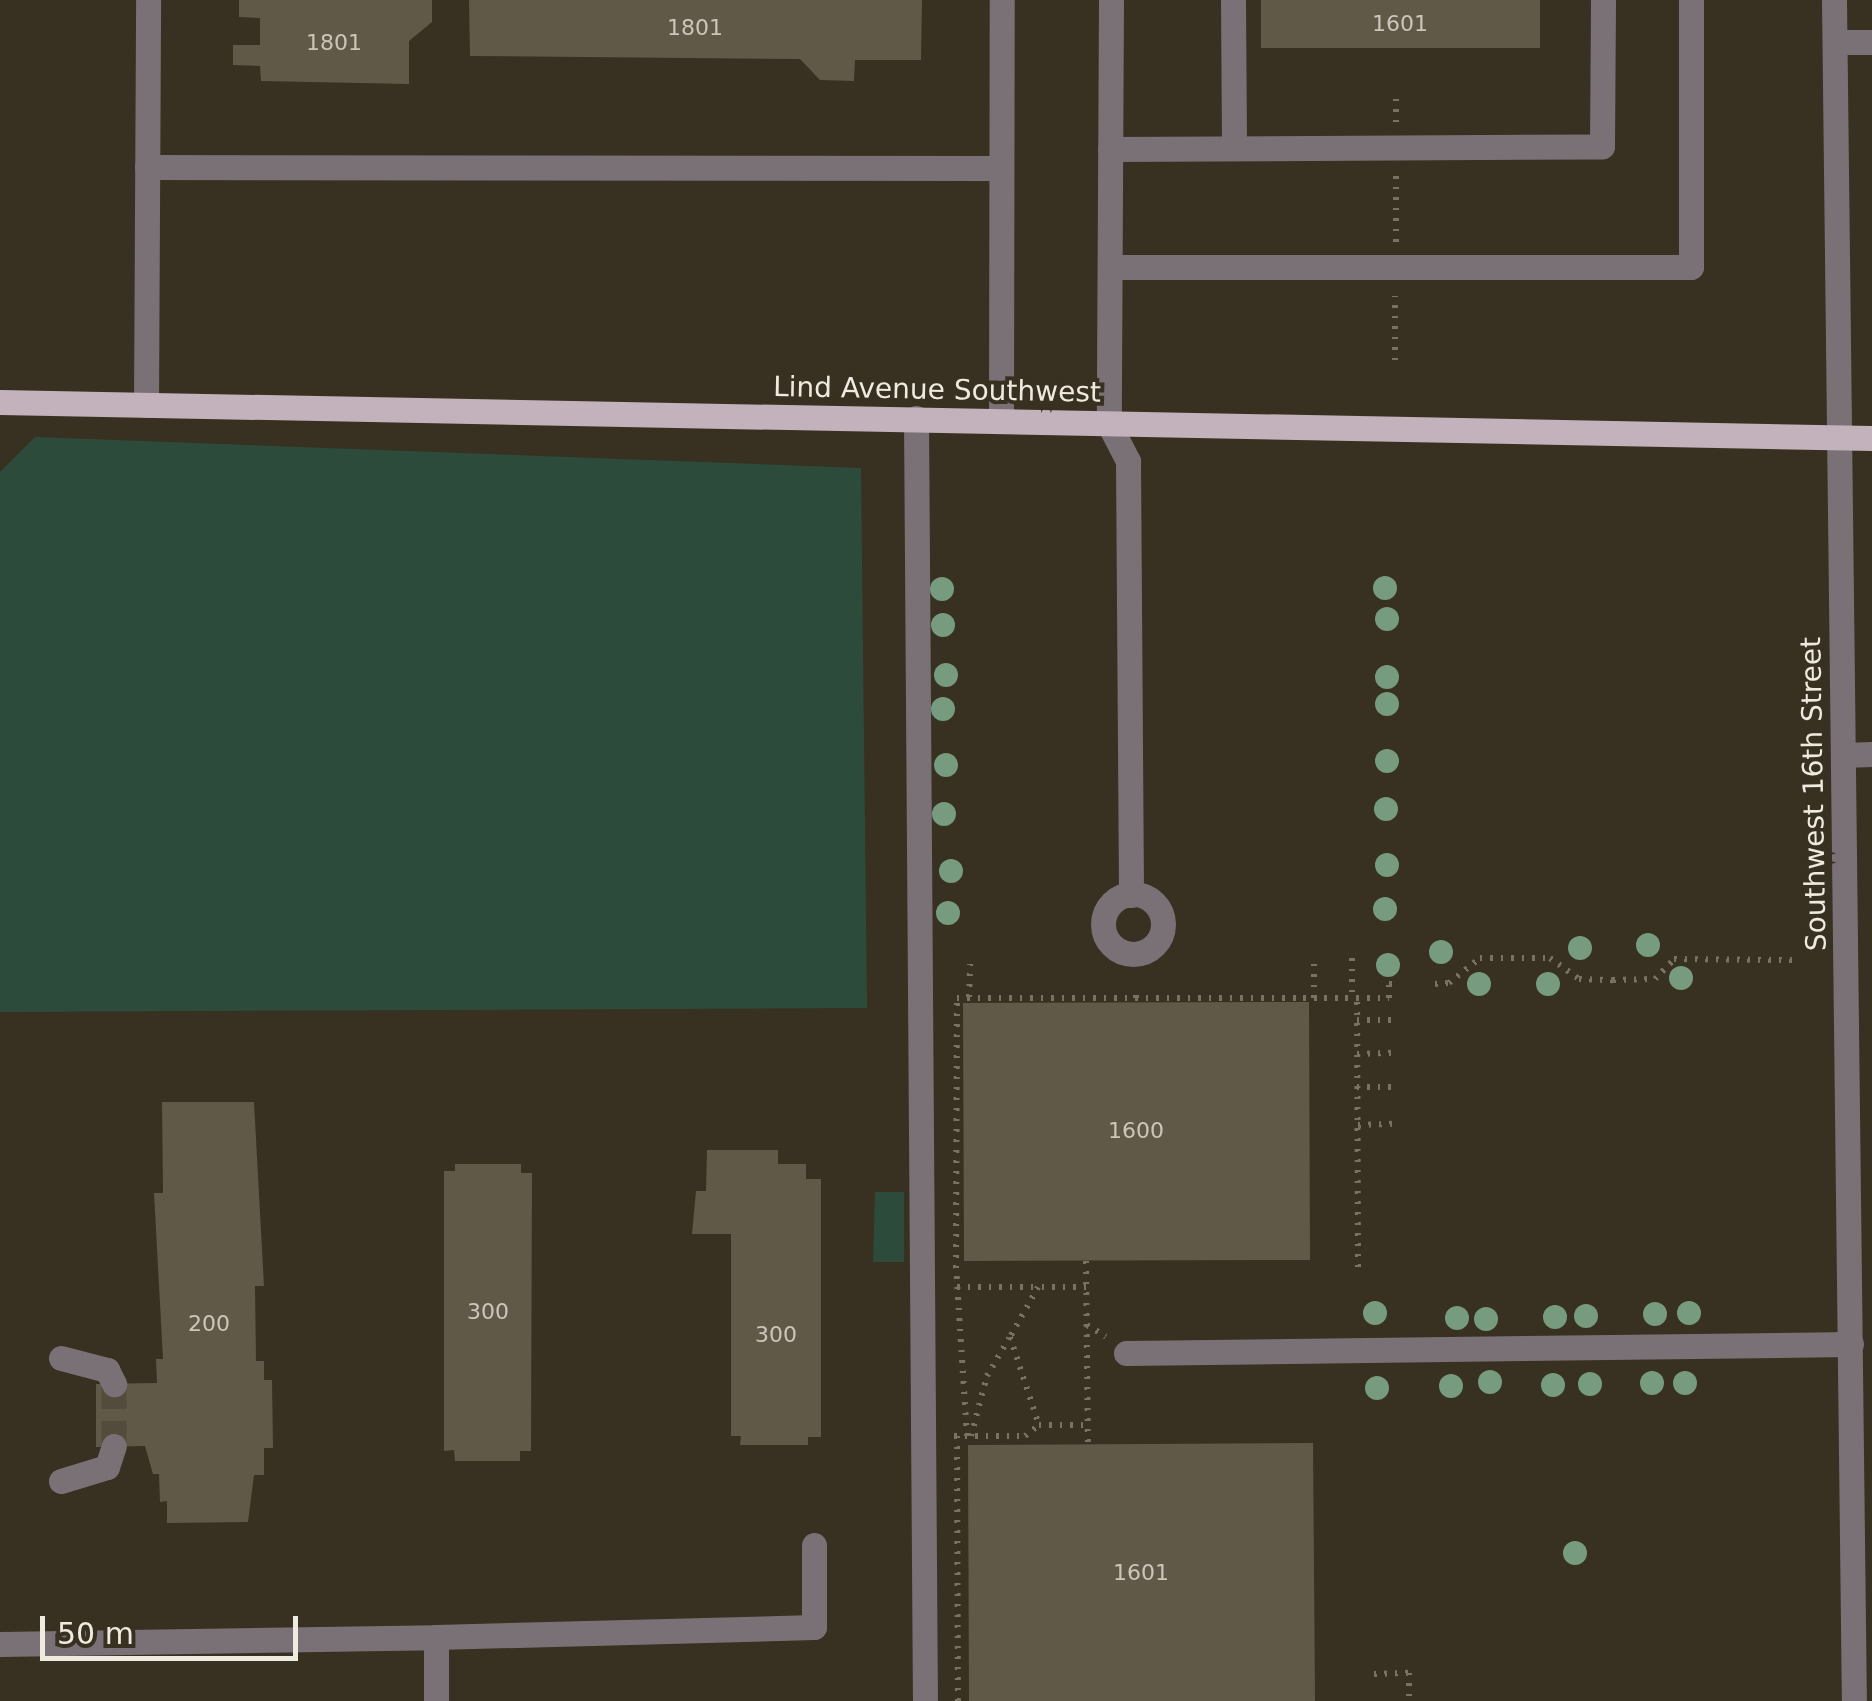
<!DOCTYPE html>
<html>
<head>
<meta charset="utf-8">
<style>
  body { margin:0 }
  #map { position:relative; width:1872px; height:1701px; overflow:hidden; background:#383020; font-family:"DejaVu Sans",sans-serif }
  div>[style] { position:absolute }
  [style*='--x'] { left:calc(var(--x)*1px); top:calc(var(--y)*1px); width:calc(var(--w)*1px); rotate:calc(var(--a)*1deg) }
  .green>* { inset:0; background:#2d4b3b }
  .building>* { inset:0; background:#615947 }
  .minor-tunnel>* { height:25px; margin-top:-12.5px; transform-origin:0; background:repeating-linear-gradient(90deg,#534c3d 0 25px,transparent 0 37px) }
  .path>* { height:6px; margin-top:-3px; transform-origin:0; background:repeating-linear-gradient(90deg,#797264 0 2.5px,transparent 0 10.5px) }
  .minor>* { height:25px; margin:-12.5px; padding:0 12.5px; transform-origin:12.5px; border-radius:12.5px; background:#7a7176 }
  .minor>.ring { margin:-12.5px; padding:0; box-sizing:content-box; background:none; border:25px solid #7a7176; border-radius:50% }
  .major>* { height:25px; margin:-12.5px; padding:0 12.5px; transform-origin:12.5px; border-radius:12.5px; background:#c3b1bb }
  .trees>* { width:24px; height:24px; margin:-12px; border-radius:50%; background:#779b7e }
  span { translate:-50% -50%; white-space:nowrap; text-align:center; line-height:1.15; -webkit-text-stroke:8px #383020; paint-order:stroke }
  .number-label { font-size:22px; color:#ccc6ba }
  .number-label span { -webkit-text-stroke-width:0 }
  .street-label { font-size:28px; color:#efeae0 }
  .scale { position:absolute; left:40px; top:1616px; width:258px; height:45px; box-sizing:border-box; border:5px solid #efeae0; border-top:0; padding-left:12px; font-size:30px; line-height:35px; white-space:nowrap; color:#efeae0; -webkit-text-stroke:8px #383020; paint-order:stroke }
</style>
</head>
<body>
<div id="map">
  <div class="green">
    <i style="clip-path:polygon(35px 437px,861px 468px,867px 1008px,0 1012px,0 472px)"></i>
    <i style="clip-path:polygon(875px 1192px,904px 1192px,904px 1262px,873px 1262px)"></i>
  </div>
  <div class="building">
    <i style="clip-path:polygon(239px 0,432px 0,432px 22px,409px 41px,409px 84px,261px 81px,260px 66px,233px 65px,233px 45px,260px 45px,260px 18px,239px 17px)"></i>
    <i style="clip-path:polygon(469px 0,922px 0,921px 60px,855px 60px,854px 81px,820px 80px,800px 59px,470px 56px)"></i>
    <i style="clip-path:polygon(1261px 0,1540px 0,1540px 48px,1261px 48px)"></i>
    <i style="clip-path:polygon(1309px 1002px,1310px 1260px,964px 1261px,963px 1003px)"></i>
    <i style="clip-path:polygon(162px 1102px,254px 1102px,264px 1286px,255px 1286px,256px 1361px,264px 1361px,264px 1380px,272px 1380px,273px 1448px,264px 1448px,264px 1475px,254px 1475px,248px 1522px,167px 1523px,167px 1501px,160px 1502px,159px 1474px,153px 1474px,145px 1446px,96px 1447px,96px 1384px,157px 1383px,156px 1359px,163px 1359px,154px 1193px,163px 1193px)"></i>
    <i style="clip-path:polygon(707px 1150px,778px 1150px,778px 1164px,806px 1164px,806px 1179px,821px 1179px,821px 1437px,808px 1437px,808px 1445px,740px 1445px,741px 1436px,731px 1436px,731px 1234px,692px 1234px,696px 1191px,706px 1191px)"></i>
    <i style="clip-path:polygon(455px 1164px,521px 1164px,521px 1173px,532px 1173px,531px 1451px,520px 1451px,520px 1461px,455px 1461px,454px 1450px,444px 1451px,444px 1171px,455px 1171px)"></i>
    <i style="clip-path:polygon(1313px 1443px,1315px 1701px,969px 1701px,968px 1445px)"></i>
  </div>
  <div class="minor-tunnel">
    <i style="--x:114;--y:1384;--w:62;--a:90"></i>
  </div>
  <div class="path">
    <i style="--x:1396;--y:122;--w:25;--a:-90"></i>
    <i style="--x:1396;--y:242;--w:67;--a:-90"></i>
    <i style="--x:1395;--y:360;--w:64;--a:-90"></i>
    <i style="--x:1352;--y:958;--w:40;--a:90"></i>
    <i style="--x:1435;--y:984;--w:14;--a:-4"></i>
    <i style="--x:1449;--y:983;--w:40;--a:-39"></i>
    <i style="--x:1480;--y:958;--w:70;--a:0"></i>
    <i style="--x:1550;--y:958;--w:36;--a:36"></i>
    <i style="--x:1579;--y:979;--w:34;--a:2"></i>
    <i style="--x:1613;--y:980;--w:42;--a:-1.4"></i>
    <i style="--x:1655;--y:979;--w:28;--a:-46"></i>
    <i style="--x:1674;--y:959;--w:126;--a:0.5"></i>
    <i style="--x:969;--y:997;--w:33;--a:-88"></i>
    <i style="--x:1136;--y:998;--w:11;--a:-90"></i>
    <i style="--x:1314;--y:998;--w:38;--a:-90"></i>
    <i style="--x:1357;--y:1020;--w:37;--a:0"></i>
    <i style="--x:1357;--y:1054;--w:37;--a:-2"></i>
    <i style="--x:1357;--y:1087;--w:37;--a:0"></i>
    <i style="--x:1358;--y:1125;--w:36;--a:-2"></i>
    <i style="--x:1086;--y:1261;--w:183;--a:89.4"></i>
    <i style="--x:1358;--y:1267;--w:269;--a:-90.2"></i>
    <i style="--x:1357;--y:998;--w:32;--a:0"></i>
    <i style="--x:1389;--y:998;--w:14;--a:-90"></i>
    <i style="--x:1389;--y:984;--w:6;--a:0"></i>
    <i style="--x:957;--y:1287;--w:79;--a:0"></i>
    <i style="--x:1086;--y:1287;--w:48;--a:180"></i>
    <i style="--x:1038;--y:1287;--w:57;--a:119.2"></i>
    <i style="--x:1010;--y:1337;--w:93;--a:71.8"></i>
    <i style="--x:1039;--y:1425;--w:49;--a:0"></i>
    <i style="--x:1087;--y:1325;--w:22;--a:32"></i>
    <i style="--x:954;--y:1436;--w:71;--a:0"></i>
    <i style="--x:1025;--y:1436;--w:18;--a:-38"></i>
    <i style="--x:957;--y:1436;--w:265;--a:89.8"></i>
    <i style="--x:967;--y:1436;--w:168;--a:-93.7"></i>
    <i style="--x:956;--y:1268;--w:270;--a:-89.8"></i>
    <i style="--x:957;--y:998;--w:401;--a:0"></i>
    <i style="--x:971;--y:1436;--w:62;--a:-75.1"></i>
    <i style="--x:987;--y:1376;--w:44;--a:-59.9"></i>
    <i style="--x:1374;--y:1674;--w:35;--a:-2"></i>
    <i style="--x:1409;--y:1673;--w:28;--a:90"></i>
  </div>
  <div class="minor">
    <i style="--x:1111;--y:0;--w:424;--a:90.3"></i>
    <i style="--x:1109;--y:424;--w:42;--a:62.8"></i>
    <i style="--x:1128;--y:461;--w:434;--a:89.6"></i>
    <i style="--x:1233;--y:0;--w:148;--a:89.6"></i>
    <i style="--x:1834;--y:0;--w:1701;--a:89.33"></i>
    <i style="--x:1835;--y:42;--w:37;--a:0"></i>
    <i style="--x:1110;--y:149;--w:492;--a:-0.3"></i>
    <i style="--x:1602;--y:146;--w:146;--a:-89.6"></i>
    <i style="--x:147;--y:167;--w:854;--a:0.07"></i>
    <i style="--x:1110;--y:267;--w:581;--a:0"></i>
    <i style="--x:1691;--y:267;--w:267;--a:-90"></i>
    <i style="--x:146;--y:405;--w:405;--a:-89.7"></i>
    <i style="--x:916;--y:418;--w:1283;--a:89.6"></i>
    <i style="--x:1001;--y:420;--w:420;--a:-89.9"></i>
    <i style="--x:1844;--y:755;--w:28;--a:-2"></i>
    <i class="ring" style="left:1103px;top:894px;width:35px;height:35px"></i>
    <i style="--x:1126;--y:1353;--w:725;--a:-0.71"></i>
    <i style="--x:61;--y:1358;--w:48;--a:14.6"></i>
    <i style="--x:107;--y:1370;--w:16;--a:63"></i>
    <i style="--x:61;--y:1481;--w:48;--a:-16.9"></i>
    <i style="--x:107;--y:1467;--w:22;--a:-72"></i>
    <i style="--x:0;--y:1644;--w:436;--a:-0.9"></i>
    <i style="--x:436;--y:1701;--w:64;--a:-90"></i>
    <i style="--x:436;--y:1637;--w:378;--a:-1.5"></i>
    <i style="--x:814;--y:1627;--w:82;--a:-90"></i>
  </div>
  <div class="major">
    <i style="--x:0;--y:402;--w:1872;--a:1.1"></i>
  </div>
  <div class="trees">
    <i style="left:1385px;top:588px"></i>
    <i style="left:942px;top:589px"></i>
    <i style="left:1387px;top:619px"></i>
    <i style="left:943px;top:625px"></i>
    <i style="left:946px;top:675px"></i>
    <i style="left:1387px;top:677px"></i>
    <i style="left:1387px;top:704px"></i>
    <i style="left:943px;top:709px"></i>
    <i style="left:1387px;top:761px"></i>
    <i style="left:946px;top:765px"></i>
    <i style="left:1386px;top:809px"></i>
    <i style="left:944px;top:814px"></i>
    <i style="left:1387px;top:865px"></i>
    <i style="left:951px;top:871px"></i>
    <i style="left:1385px;top:909px"></i>
    <i style="left:948px;top:913px"></i>
    <i style="left:1648px;top:945px"></i>
    <i style="left:1580px;top:948px"></i>
    <i style="left:1441px;top:952px"></i>
    <i style="left:1388px;top:965px"></i>
    <i style="left:1681px;top:978px"></i>
    <i style="left:1479px;top:984px"></i>
    <i style="left:1548px;top:984px"></i>
    <i style="left:1375px;top:1313px"></i>
    <i style="left:1689px;top:1313px"></i>
    <i style="left:1655px;top:1314px"></i>
    <i style="left:1586px;top:1316px"></i>
    <i style="left:1555px;top:1317px"></i>
    <i style="left:1457px;top:1318px"></i>
    <i style="left:1486px;top:1319px"></i>
    <i style="left:1490px;top:1382px"></i>
    <i style="left:1652px;top:1383px"></i>
    <i style="left:1685px;top:1383px"></i>
    <i style="left:1590px;top:1384px"></i>
    <i style="left:1553px;top:1385px"></i>
    <i style="left:1451px;top:1386px"></i>
    <i style="left:1377px;top:1388px"></i>
    <i style="left:1575px;top:1553px"></i>
  </div>
  <div class="number-label">
    <span style="left:1400px;top:24px">1601</span>
    <span style="left:695px;top:28px">1801</span>
    <span style="left:334px;top:43px">1801</span>
    <span style="left:1136px;top:1131px">1600</span>
    <span style="left:488px;top:1312px">300</span>
    <span style="left:209px;top:1324px">200</span>
    <span style="left:776px;top:1335px">300</span>
    <span style="left:1141px;top:1573px">1601</span>
  </div>
  <div class="street-label">
    <span style="left:937px;top:390px;rotate:1deg">Lind Avenue Southwest</span>
    <span style="left:1814px;top:794px;rotate:-91deg">Southwest 16th Street</span>
  </div>
  <div class="scale">50 m</div>
</div>
</body>
</html>
